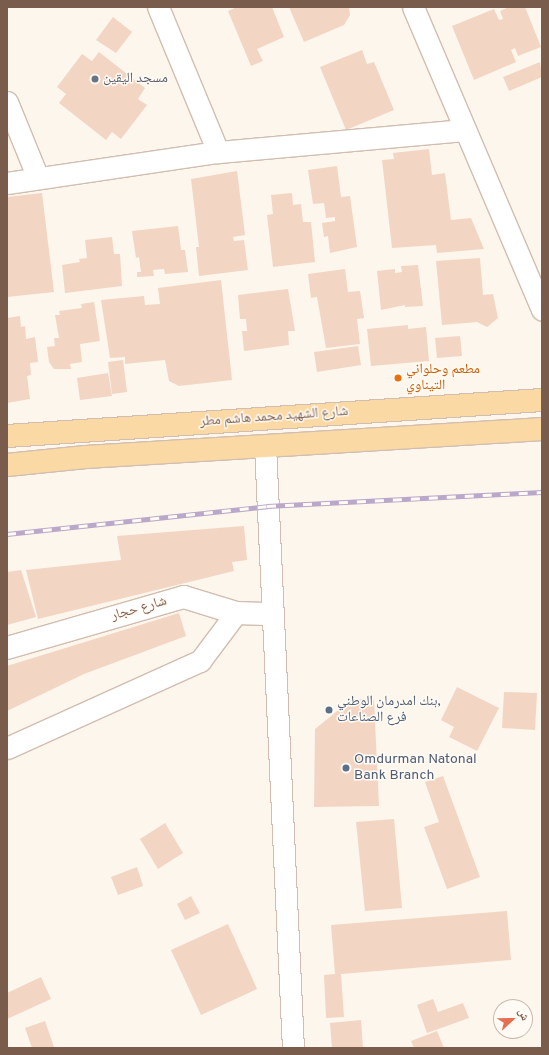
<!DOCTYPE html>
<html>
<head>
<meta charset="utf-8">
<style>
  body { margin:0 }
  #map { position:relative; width:549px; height:1055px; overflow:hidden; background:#fdf6ec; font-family:Overpass,"Noto Naskh Arabic",sans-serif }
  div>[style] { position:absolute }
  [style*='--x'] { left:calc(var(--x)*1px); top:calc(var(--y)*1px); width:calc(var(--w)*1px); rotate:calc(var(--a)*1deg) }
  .building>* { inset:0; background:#f3d5c3 }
  .roads { filter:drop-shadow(1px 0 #d1beb0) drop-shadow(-1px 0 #d1beb0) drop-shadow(0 1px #d1beb0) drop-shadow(0 -1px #d1beb0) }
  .minor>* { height:21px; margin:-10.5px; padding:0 10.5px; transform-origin:10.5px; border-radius:10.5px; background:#fff }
  .tertiary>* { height:22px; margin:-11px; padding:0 11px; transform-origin:11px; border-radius:11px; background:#fff }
  .primary>* { height:22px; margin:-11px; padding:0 11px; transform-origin:11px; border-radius:11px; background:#fbd9a5 }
  .rail>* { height:4.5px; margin-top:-2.25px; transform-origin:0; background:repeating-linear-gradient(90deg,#fffaf3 0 9px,#b9a8c9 0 18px); box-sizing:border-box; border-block:1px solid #b9a8c9 }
  .dots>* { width:11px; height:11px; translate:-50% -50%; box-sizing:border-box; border:2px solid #fffaf3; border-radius:50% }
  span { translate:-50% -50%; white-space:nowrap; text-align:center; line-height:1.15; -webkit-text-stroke:3px #fffaf3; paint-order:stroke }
  .worship-label { font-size:14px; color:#5b616d }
  .left { translate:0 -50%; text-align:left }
  .food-label { font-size:14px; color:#c56008 }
  .street-label { font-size:14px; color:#7a5c4d }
  .service-label { font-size:14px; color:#4e5e75 }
  .frame { position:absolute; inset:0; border:8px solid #7a5c4d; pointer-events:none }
  .north { position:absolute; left:493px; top:999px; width:40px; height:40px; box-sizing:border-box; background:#fffaf3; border:1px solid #cabbb1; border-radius:50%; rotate:68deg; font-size:11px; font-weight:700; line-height:16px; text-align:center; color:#7a5c4d }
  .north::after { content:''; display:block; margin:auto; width:14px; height:18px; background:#e76f51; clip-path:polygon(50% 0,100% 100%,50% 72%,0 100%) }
</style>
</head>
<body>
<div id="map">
  <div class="building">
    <i style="clip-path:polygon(237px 7px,272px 7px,284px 37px,257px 49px,263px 61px,251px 66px,228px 11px)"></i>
    <i style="clip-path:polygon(289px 7px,349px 7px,350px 15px,344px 25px,304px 42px)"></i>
    <i style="clip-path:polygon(509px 7px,525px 7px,541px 47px,518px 56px,515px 48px,511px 50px,516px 62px,474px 80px,452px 26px,494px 9px,499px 20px,503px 19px,500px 11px)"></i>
    <i style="clip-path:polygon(113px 17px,132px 32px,116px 53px,96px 40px)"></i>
    <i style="clip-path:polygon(362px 50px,367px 64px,374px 62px,394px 110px,346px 130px,320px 67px)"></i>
    <i style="clip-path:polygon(99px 52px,145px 88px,138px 99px,147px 105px,121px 139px,112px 132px,106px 140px,59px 103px,66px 94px,57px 87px,82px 54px,92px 61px)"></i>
    <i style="clip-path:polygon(540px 62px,542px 77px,509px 91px,503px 77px)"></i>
    <i style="clip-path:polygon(429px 149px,432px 175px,445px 173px,451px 220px,471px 218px,484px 249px,437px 253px,436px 245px,392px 248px,382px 160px,394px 159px,393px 153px)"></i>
    <i style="clip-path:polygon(337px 166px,341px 197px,350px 196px,357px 247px,330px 253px,328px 236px,324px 237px,322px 223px,335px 221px,335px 217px,326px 218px,324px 203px,313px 204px,308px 170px)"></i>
    <i style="clip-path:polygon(237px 171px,245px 235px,233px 237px,234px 241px,244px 240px,248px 270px,199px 276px,196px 247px,199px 247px,191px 179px)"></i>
    <i style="clip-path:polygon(42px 193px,54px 292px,7px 297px,7px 197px)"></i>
    <i style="clip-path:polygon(292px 193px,293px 205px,301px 204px,303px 222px,311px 222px,315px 262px,273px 267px,267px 215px,273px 214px,271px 195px)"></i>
    <i style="clip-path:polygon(178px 226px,181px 250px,185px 250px,188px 272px,165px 274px,164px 269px,153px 270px,154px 276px,137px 277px,137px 272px,141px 272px,139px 257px,136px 258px,132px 231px)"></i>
    <i style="clip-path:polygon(112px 237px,114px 254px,120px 254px,122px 286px,65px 293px,62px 265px,80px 262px,79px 259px,87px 258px,85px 240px)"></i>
    <i style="clip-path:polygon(480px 258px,483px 295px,493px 294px,498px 318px,487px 327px,477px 322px,442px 325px,436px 261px)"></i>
    <i style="clip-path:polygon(418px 265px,423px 306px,405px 307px,405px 305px,381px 310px,377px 271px,395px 269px,395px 273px,402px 272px,401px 266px)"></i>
    <i style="clip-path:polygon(345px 269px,348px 292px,360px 291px,364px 318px,357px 319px,360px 344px,326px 348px,317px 297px,311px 298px,308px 274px)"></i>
    <i style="clip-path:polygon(221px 280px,232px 380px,179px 386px,169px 381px,165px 360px,125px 364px,125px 357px,110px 358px,101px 300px,144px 296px,145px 305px,160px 304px,158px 288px)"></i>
    <i style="clip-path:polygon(288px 289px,295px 331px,288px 331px,289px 345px,244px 351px,242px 331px,247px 331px,246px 319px,240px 319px,238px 295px)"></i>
    <i style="clip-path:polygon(94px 302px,100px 341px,80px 344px,82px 362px,70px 364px,71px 369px,54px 369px,49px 362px,47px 347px,55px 346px,54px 338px,59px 338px,55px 315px,60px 315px,59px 311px,82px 308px,81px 304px)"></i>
    <i style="clip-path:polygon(20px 316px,21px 327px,25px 326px,26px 339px,35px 337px,38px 362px,30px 363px,31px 375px,27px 376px,30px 399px,7px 403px,7px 318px)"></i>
    <i style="clip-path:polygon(408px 325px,408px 329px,426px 327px,429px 361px,371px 366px,367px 329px)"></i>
    <i style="clip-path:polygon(460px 336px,462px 356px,437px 358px,435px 338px)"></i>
    <i style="clip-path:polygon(358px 346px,361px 365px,317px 372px,314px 352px)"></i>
    <i style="clip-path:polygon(123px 360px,127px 392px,112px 394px,108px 362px)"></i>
    <i style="clip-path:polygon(108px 373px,112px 396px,80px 400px,77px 378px)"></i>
    <i style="clip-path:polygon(244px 526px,247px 560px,232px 562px,234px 571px,38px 619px,26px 570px,121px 560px,117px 536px)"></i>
    <i style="clip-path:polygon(21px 570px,36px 617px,7px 625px,7px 572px)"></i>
    <i style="clip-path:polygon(179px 613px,186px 636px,84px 674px,7px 711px,7px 666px)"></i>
    <i style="clip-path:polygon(457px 687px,499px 708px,477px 751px,449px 737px,454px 727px,441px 720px)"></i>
    <i style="clip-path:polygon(504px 692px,537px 693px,535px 730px,502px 728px)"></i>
    <i style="clip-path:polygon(352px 699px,374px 700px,379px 806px,314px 807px,315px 729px)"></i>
    <i style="clip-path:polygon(443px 776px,480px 877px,447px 889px,424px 827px,439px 822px,425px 782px)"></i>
    <i style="clip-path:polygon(394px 819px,402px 908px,365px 911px,356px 822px)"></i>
    <i style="clip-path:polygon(165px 823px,183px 853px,158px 869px,140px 839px)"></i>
    <i style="clip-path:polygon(137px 867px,143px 886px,118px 895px,111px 877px)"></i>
    <i style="clip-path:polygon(191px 896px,200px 913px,185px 920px,177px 904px)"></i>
    <i style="clip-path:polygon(507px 911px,511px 960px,341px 974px,344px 1017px,326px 1018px,324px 975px,335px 974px,331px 925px)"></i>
    <i style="clip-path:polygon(228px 924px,257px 989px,201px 1015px,171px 950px)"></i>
    <i style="clip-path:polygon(41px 977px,51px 999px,7px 1019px,7px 993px)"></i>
    <i style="clip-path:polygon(433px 999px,438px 1012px,463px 1003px,469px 1018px,427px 1033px,417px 1005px)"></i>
    <i style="clip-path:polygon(361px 1020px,363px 1048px,332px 1048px,330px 1023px)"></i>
    <i style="clip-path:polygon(45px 1021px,54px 1047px,32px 1048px,25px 1028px)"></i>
    <i style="clip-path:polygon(437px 1031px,444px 1048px,414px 1048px,411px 1041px)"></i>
  </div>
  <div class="roads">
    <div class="minor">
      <i style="--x:158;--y:7;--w:157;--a:67.5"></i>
      <i style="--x:413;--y:7;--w:329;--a:66.9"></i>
      <i style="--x:7;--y:102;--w:82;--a:67.8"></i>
      <i style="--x:7;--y:183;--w:213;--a:-8.4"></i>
      <i style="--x:218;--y:152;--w:248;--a:-5.1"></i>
      <i style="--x:265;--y:446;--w:603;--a:87.34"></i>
      <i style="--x:7;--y:748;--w:212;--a:-24.3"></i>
      <i style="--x:200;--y:661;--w:60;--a:-53.1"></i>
    </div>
    <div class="tertiary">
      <i style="--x:7;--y:648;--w:184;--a:-16.1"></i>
      <i style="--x:184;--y:597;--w:54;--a:17.1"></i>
      <i style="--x:236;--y:613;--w:37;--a:2"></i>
    </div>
    <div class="primary">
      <i style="--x:7;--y:436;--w:536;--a:-3.85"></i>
      <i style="--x:7;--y:465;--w:79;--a:-5.8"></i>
      <i style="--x:86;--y:457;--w:457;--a:-3.5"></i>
    </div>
  </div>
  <div class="rail">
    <i style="--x:7;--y:534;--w:262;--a:-6.1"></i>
    <i style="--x:267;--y:506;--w:275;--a:-2.9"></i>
  </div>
  <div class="dots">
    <i style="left:95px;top:79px;background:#6b7280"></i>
    <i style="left:398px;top:378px;background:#e8710a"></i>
    <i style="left:329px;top:710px;background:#5c6f8a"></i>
    <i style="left:346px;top:768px;background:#5c6f8a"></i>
  </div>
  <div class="worship-label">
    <span class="left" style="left:103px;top:79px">مسجد اليقين</span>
  </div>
  <div class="food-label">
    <span class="left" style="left:406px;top:378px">مطعم وحلواني<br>التيناوي</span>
  </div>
  <div class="street-label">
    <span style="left:274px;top:417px;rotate:-4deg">شارع الشهيد محمد هاشم مطر</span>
    <span style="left:139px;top:609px;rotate:-16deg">شارع حجار</span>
  </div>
  <div class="service-label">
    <span class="left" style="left:337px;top:710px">بنك امدرمان الوطني,<br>فرع الصناعات</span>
    <span class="left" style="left:354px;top:768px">Omdurman Natonal<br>Bank Branch</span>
  </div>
  <div class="frame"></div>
  <div class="north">ش</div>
</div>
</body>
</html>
